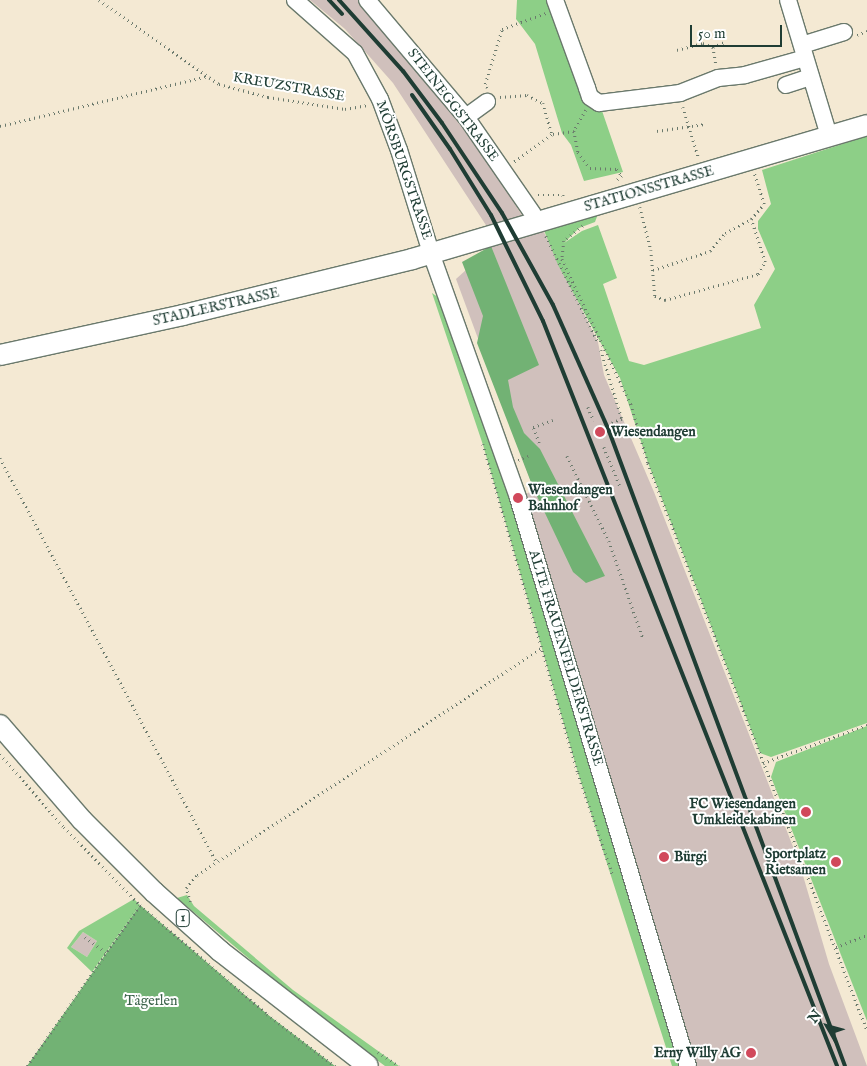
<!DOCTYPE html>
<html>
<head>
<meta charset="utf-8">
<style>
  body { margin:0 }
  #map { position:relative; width:867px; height:1066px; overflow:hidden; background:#f4e9d3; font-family:"IM FELL English",serif }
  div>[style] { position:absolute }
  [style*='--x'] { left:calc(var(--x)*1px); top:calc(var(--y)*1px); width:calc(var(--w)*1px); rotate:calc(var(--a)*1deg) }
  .industrial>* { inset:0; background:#d0c0bc }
  .green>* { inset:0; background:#8dcf87 }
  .forest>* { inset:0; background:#72b274 }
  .path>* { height:2.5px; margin-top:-1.25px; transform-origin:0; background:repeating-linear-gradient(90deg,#6a796c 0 1px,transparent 0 5px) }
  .roads { filter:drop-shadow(1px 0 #6a796c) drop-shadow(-1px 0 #6a796c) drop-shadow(0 1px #6a796c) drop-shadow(0 -1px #6a796c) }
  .minor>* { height:16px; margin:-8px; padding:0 8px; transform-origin:8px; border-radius:8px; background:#fff }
  .major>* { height:20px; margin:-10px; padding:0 10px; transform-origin:10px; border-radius:10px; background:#fff }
  .rail>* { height:4px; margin:-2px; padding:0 2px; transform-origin:2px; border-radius:2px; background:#1f3d34 }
  .dots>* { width:14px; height:14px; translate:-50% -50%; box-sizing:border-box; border:2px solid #fff; border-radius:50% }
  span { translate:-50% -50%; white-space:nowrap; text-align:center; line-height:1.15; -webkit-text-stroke:4px #fff; paint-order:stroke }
  .shield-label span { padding:1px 4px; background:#fff; border:1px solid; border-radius:4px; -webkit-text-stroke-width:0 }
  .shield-label { font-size:12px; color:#1f3d34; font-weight:700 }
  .street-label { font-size:14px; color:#1f3d34 }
  .poi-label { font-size:14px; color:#1f3d34; font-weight:700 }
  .left { translate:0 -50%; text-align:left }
  .right { translate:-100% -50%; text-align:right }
  .park-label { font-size:14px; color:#3a6249 }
  .north { position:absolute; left:802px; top:1001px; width:50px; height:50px; -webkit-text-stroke:4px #fff; paint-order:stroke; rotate:308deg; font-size:14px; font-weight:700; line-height:20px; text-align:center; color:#1f3d34 }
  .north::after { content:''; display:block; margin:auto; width:18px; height:22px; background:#1f3d34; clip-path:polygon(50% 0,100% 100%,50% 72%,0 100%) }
  .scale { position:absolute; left:690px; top:25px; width:92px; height:22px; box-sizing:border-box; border:2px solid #1f3d34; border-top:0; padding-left:6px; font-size:15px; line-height:18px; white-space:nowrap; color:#1f3d34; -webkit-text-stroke:4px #fff; paint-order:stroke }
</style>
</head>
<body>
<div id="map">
  <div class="industrial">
    <i style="clip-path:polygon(310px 0,359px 0,466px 126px,521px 214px,543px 230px,598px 342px,604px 375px,654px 492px,799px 862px,829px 964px,867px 1066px,688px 1066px,518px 498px,534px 490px,456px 279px,497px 242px,393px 83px,345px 29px)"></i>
    <i style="clip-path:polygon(83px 932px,97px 941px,87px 957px,71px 947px)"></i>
  </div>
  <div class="green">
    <i style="clip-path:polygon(517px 0,564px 0,623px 172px,584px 181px,571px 145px,562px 133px,535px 44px,516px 19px)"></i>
    <i style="clip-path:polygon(867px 136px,867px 723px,771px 757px,760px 753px,648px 463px,620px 378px,558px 265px,543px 228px,602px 203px,595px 222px,579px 228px,564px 243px,582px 231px,598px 225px,617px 278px,603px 284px,629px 361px,644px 365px,761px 328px,754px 305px,775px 269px,758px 229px,758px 221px,771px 204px,762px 170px)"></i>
    <i style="clip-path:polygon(432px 293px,439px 298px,456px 322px,688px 1066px,672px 1066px,578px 773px,483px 445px)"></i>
    <i style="clip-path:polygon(867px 726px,867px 1021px,771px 777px,776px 762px)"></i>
    <i style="clip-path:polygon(187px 895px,194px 906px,293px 990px,399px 1066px,385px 1066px,317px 1016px,177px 898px)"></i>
    <i style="clip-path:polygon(evenodd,134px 899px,140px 905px,92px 972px,67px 948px,79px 931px,134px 899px,83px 932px,97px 941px,87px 957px,71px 947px,83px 932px)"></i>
  </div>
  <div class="forest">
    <i style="clip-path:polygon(491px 246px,539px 365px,508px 380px,513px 407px,524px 433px,540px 449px,605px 576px,586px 583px,573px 572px,534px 490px,477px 343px,483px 316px,462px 262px)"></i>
    <i style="clip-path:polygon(140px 905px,267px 1014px,335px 1066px,27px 1066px)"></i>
  </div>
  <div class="path">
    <i style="--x:99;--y:0;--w:146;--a:35"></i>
    <i style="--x:219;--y:84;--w:51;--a:14.9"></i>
    <i style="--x:268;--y:97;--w:78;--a:8.9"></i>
    <i style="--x:345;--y:109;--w:23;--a:-10"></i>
    <i style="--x:857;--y:35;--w:11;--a:-22"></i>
    <i style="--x:713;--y:47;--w:13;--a:-23"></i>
    <i style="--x:677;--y:50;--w:27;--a:-15"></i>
    <i style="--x:703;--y:43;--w:11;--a:22"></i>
    <i style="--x:713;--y:47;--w:17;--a:80"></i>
    <i style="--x:487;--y:88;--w:4;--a:-117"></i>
    <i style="--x:485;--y:84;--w:58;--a:-72.8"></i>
    <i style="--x:502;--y:29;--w:47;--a:-20"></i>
    <i style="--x:500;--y:97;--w:27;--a:-4"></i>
    <i style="--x:527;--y:95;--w:18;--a:27"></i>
    <i style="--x:543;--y:103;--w:33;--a:74"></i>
    <i style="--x:552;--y:135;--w:48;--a:144.3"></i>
    <i style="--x:683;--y:107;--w:54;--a:72.9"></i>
    <i style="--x:586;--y:110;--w:24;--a:120"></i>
    <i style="--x:574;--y:131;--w:21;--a:79"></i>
    <i style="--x:578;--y:152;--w:20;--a:53"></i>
    <i style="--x:590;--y:168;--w:27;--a:2"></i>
    <i style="--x:617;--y:169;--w:9;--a:54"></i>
    <i style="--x:622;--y:176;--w:8;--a:140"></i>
    <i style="--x:0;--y:126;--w:215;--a:-13.5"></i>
    <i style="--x:657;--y:131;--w:48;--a:-8.5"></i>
    <i style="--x:553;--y:134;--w:21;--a:-8"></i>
    <i style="--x:538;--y:195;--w:25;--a:0"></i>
    <i style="--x:563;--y:195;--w:3;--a:72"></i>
    <i style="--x:640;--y:207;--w:44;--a:75.7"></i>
    <i style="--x:651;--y:250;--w:46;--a:85"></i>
    <i style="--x:655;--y:296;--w:11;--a:22"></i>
    <i style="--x:665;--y:300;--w:97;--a:-15.6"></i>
    <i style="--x:758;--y:274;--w:14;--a:-60"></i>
    <i style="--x:765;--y:262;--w:45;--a:-108"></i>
    <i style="--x:751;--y:219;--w:20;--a:-49"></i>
    <i style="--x:764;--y:204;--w:33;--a:-108"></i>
    <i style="--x:583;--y:226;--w:24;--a:142"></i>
    <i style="--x:564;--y:241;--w:18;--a:96"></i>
    <i style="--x:562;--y:259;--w:161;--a:64.6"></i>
    <i style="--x:631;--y:404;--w:61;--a:73.9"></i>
    <i style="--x:648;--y:463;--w:608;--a:68.88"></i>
    <i style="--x:546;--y:236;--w:118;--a:63.9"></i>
    <i style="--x:653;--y:270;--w:60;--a:-18.4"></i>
    <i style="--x:710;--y:251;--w:23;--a:-50"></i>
    <i style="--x:725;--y:233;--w:30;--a:-28"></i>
    <i style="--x:601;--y:350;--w:72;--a:73.1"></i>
    <i style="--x:622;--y:419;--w:11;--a:158"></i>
    <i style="--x:588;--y:407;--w:15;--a:67"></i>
    <i style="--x:539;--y:443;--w:17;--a:-111"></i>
    <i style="--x:533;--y:427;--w:21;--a:-19"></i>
    <i style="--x:483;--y:444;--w:342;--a:73.9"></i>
    <i style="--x:578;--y:773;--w:106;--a:71.2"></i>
    <i style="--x:604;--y:447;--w:42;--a:67.7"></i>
    <i style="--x:567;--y:456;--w:95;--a:63.7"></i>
    <i style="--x:609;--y:541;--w:103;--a:70.7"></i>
    <i style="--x:0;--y:458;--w:459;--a:61.8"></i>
    <i style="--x:518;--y:460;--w:11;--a:-22"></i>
    <i style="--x:0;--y:754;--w:97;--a:48.8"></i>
    <i style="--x:64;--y:827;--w:109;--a:45.7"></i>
    <i style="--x:140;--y:905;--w:167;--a:40.6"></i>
    <i style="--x:267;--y:1014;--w:86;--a:37.4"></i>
    <i style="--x:763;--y:763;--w:111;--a:-20.1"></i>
    <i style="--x:190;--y:902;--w:15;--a:-106"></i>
    <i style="--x:186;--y:888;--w:17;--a:-50"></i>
    <i style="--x:197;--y:875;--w:414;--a:-33.4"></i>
    <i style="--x:85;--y:937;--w:26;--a:36"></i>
    <i style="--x:836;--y:947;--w:33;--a:-21"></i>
    <i style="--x:378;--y:1052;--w:25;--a:34"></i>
    <i style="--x:27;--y:1066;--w:197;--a:-54.9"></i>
  </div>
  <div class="roads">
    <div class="minor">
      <i style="--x:295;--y:0;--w:80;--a:41.5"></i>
      <i style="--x:355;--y:53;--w:52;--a:61.5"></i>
      <i style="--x:380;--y:99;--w:54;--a:69.6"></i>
      <i style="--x:399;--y:150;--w:108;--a:72.7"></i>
      <i style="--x:431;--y:253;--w:260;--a:70.4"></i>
      <i style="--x:518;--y:498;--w:593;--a:73.34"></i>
      <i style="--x:367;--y:0;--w:153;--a:49.8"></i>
      <i style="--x:466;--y:117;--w:118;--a:55.4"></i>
      <i style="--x:555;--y:0;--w:94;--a:70"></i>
      <i style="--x:587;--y:88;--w:9;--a:72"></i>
      <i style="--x:590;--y:97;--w:11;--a:34"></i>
      <i style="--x:599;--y:103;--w:82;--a:-7"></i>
      <i style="--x:680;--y:93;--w:41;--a:-21.5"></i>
      <i style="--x:718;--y:78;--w:27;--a:-6"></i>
      <i style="--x:745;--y:75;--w:62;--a:-15.8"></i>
      <i style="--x:788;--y:0;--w:142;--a:73.2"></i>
      <i style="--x:802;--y:45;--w:44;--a:-17.2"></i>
      <i style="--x:786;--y:85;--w:26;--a:-18"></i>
      <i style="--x:466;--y:117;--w:26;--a:-36"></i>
    </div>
    <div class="major">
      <i style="--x:0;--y:355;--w:187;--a:-12.3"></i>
      <i style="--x:183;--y:315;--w:236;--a:-13.7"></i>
      <i style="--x:412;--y:259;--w:474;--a:-16.4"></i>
      <i style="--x:0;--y:725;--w:125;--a:49.2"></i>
      <i style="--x:82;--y:820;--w:102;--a:45"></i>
      <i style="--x:154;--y:892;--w:89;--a:41.8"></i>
      <i style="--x:220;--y:951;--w:187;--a:37.8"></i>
    </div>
  </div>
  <div class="rail">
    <i style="--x:329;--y:0;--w:19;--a:47"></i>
    <i style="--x:339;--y:0;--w:96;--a:48"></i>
    <i style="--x:403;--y:71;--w:65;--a:53.1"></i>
    <i style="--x:442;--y:123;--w:108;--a:56.3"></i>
    <i style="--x:502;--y:213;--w:105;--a:61"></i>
    <i style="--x:553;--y:305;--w:138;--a:66"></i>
    <i style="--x:609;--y:431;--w:677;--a:69.61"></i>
    <i style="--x:412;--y:95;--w:66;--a:54.9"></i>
    <i style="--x:450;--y:149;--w:78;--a:58.2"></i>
    <i style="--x:491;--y:215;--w:118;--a:63.9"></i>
    <i style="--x:543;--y:321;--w:801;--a:68.46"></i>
  </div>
  <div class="dots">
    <i style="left:600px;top:432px;background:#d1495b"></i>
    <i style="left:518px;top:498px;background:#d1495b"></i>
    <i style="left:806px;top:812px;background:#d1495b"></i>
    <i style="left:664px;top:857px;background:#d1495b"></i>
    <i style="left:836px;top:862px;background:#d1495b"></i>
    <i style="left:751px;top:1053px;background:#d1495b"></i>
  </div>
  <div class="shield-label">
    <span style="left:183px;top:918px">1</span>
  </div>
  <div class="street-label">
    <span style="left:289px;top:87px;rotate:10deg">KREUZSTRASSE</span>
    <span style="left:453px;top:105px;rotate:52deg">STEINEGGSTRASSE</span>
    <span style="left:404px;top:170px;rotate:71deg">MÖRSBURGSTRASSE</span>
    <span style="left:649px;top:189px;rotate:-16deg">STATIONSSTRASSE</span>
    <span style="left:216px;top:307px;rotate:-13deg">STADLERSTRASSE</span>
    <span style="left:566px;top:658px;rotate:73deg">ALTE FRAUENFELDERSTRASSE</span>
  </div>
  <div class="poi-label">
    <span class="left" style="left:611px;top:432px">Wiesendangen</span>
    <span class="left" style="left:528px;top:498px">Wiesendangen<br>Bahnhof</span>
    <span class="right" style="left:796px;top:812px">FC Wiesendangen<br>Umkleidekabinen</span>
    <span class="right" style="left:826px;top:862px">Sportplatz<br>Rietsamen</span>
    <span class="left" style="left:674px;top:857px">Bürgi</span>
    <span class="right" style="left:741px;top:1053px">Erny Willy AG</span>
  </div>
  <div class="park-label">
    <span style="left:151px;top:1001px">Tägerlen</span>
  </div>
  <div class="north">N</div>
  <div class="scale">50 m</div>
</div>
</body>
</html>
